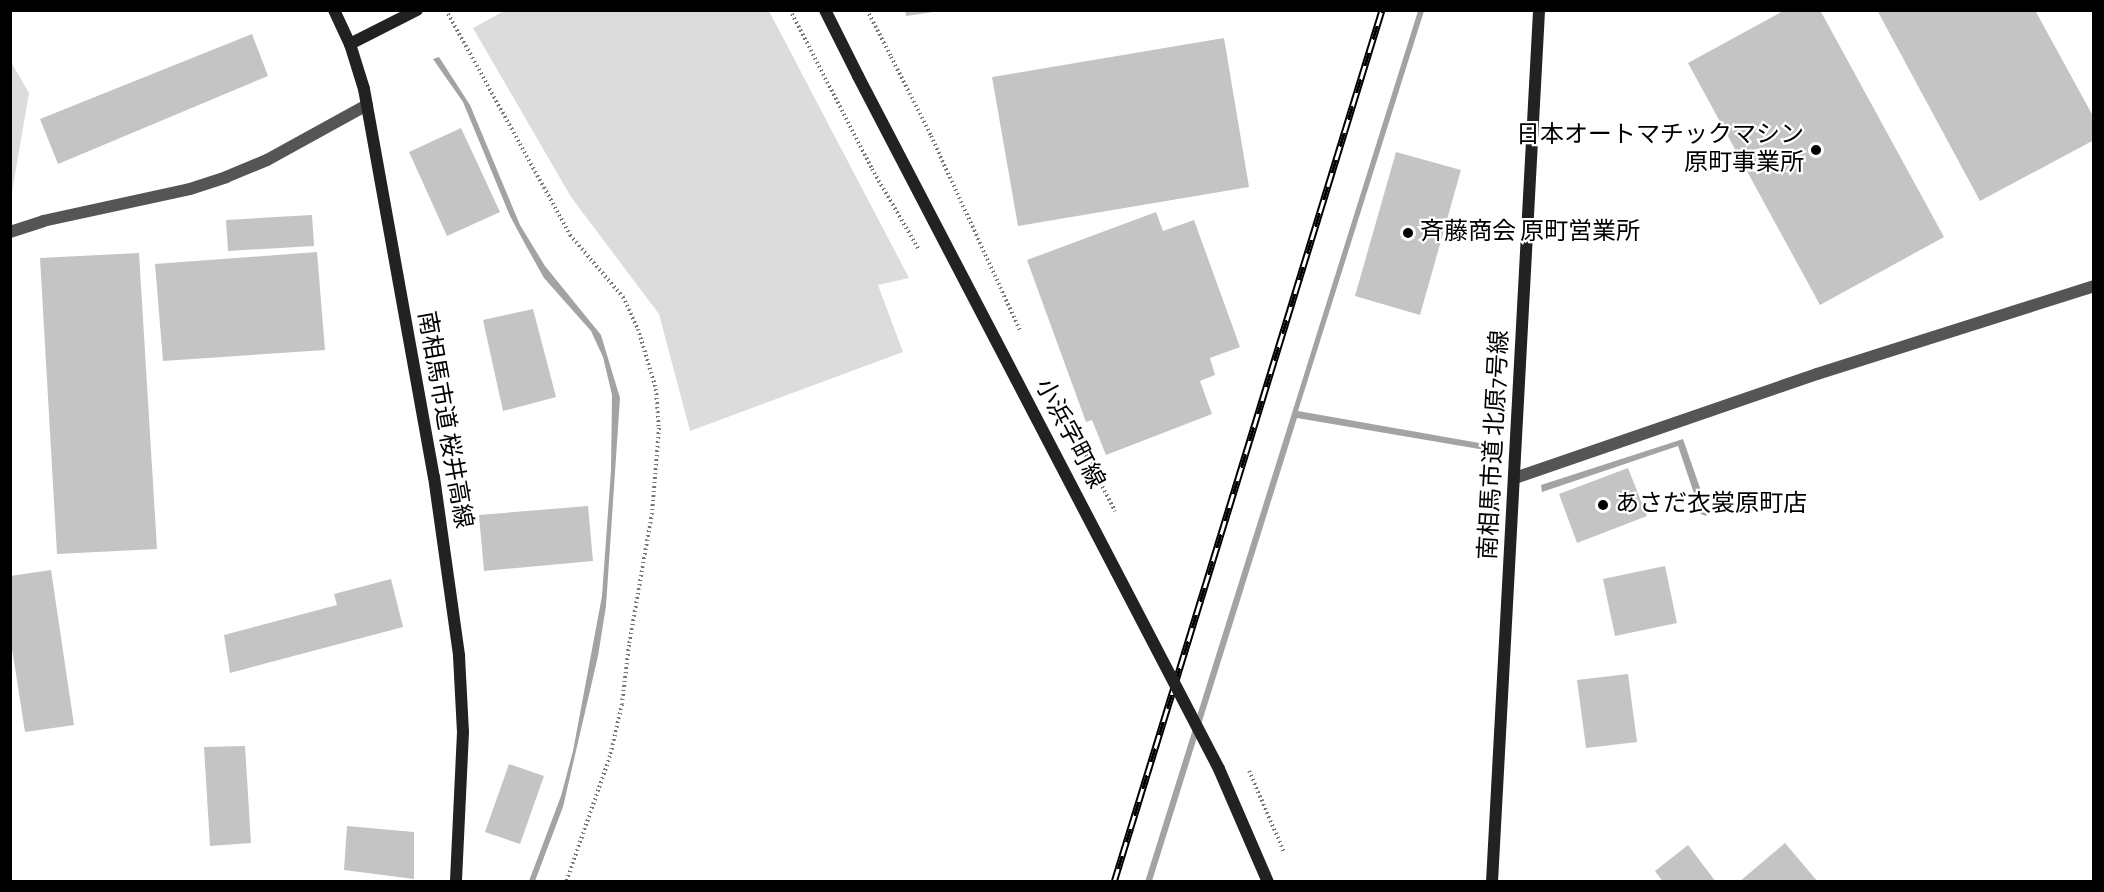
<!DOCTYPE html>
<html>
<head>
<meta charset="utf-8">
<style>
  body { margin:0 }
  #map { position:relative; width:2104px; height:892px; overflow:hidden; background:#fff; font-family:"Alegreya Sans","Noto Sans JP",sans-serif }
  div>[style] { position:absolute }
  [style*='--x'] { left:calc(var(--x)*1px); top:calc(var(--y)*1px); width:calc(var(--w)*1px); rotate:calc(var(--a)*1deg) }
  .green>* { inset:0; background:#dcdcdc }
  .water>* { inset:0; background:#a3a3a3 }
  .building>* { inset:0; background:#c4c4c4 }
  .path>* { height:4px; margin-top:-2px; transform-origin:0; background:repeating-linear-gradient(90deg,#777 0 1.5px,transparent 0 4.5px) }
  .lane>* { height:12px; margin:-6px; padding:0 6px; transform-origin:6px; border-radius:6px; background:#555 }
  .street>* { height:12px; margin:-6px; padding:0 6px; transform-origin:6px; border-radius:6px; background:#555 }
  .secondary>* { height:12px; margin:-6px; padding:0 6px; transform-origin:6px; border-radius:6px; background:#222 }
  .rail>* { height:7px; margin-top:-3.5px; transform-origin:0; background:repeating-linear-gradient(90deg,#fff 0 14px,#000 0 28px); box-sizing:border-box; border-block:2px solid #000 }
  .path-bridge>* { height:4px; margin-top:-2px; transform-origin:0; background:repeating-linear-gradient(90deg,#777 0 1.5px,transparent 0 4.5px) }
  .secondary-bridge>* { height:12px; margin:-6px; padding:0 6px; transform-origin:6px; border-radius:6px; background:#222 }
  .dots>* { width:16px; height:16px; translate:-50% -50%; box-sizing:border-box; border:3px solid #fff; border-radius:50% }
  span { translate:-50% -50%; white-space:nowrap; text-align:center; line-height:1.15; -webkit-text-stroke:4.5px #fff; paint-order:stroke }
  .poi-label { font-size:24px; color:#000 }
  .right { translate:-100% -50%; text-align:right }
  .left { translate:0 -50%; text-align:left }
  .street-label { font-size:24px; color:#000 }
  .frame { position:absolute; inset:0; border:12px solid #000; pointer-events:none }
</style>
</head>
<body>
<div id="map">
  <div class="green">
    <i style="clip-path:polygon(504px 11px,769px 11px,909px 278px,878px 285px,903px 352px,690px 431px,659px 314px,571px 197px,473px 28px)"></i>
    <i style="clip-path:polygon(11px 62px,29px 93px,11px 198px)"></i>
  </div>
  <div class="water">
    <i style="clip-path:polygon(1418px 11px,1424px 11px,1298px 411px,1485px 444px,1485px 450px,1297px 418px,1152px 881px,1145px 882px)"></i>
    <i style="clip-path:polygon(439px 57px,470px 105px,520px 225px,545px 266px,601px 335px,620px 398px,606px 606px,598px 656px,563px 807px,535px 881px,529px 881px,561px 796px,573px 751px,602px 596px,611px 470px,612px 395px,603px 357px,591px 331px,544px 278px,525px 244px,510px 216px,463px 102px,433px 59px)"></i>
    <i style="clip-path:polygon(1683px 439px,1708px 511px,1706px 516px,1701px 514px,1678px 446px,1542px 492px,1541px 485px)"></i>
  </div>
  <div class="building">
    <i style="clip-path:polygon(905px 10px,933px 10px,933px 12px,906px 16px)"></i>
    <i style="clip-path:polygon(1785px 10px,1820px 10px,1944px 237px,1820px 305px,1688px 63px)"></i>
    <i style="clip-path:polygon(1877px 10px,2035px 10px,2094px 118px,2094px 140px,1980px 201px)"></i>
    <i style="clip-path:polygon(252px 34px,268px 76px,58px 164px,40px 119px)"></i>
    <i style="clip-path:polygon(1224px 38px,1249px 187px,1018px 226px,992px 77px)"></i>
    <i style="clip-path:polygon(461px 128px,500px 212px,447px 236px,409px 152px)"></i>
    <i style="clip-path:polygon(1396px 152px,1461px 170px,1420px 315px,1355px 296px)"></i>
    <i style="clip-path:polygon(1156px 212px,1163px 231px,1194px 220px,1240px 347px,1210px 358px,1215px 375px,1200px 381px,1212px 414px,1106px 455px,1092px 420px,1086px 422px,1027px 260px)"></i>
    <i style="clip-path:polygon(312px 215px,314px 246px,228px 251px,226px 220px)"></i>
    <i style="clip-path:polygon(317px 252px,325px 350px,163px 361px,155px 264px)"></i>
    <i style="clip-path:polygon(139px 253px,157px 549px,57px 554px,40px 258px)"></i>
    <i style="clip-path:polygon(533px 309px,556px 397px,503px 411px,483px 320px)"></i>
    <i style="clip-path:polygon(1628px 468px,1647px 516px,1577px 543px,1559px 494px)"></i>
    <i style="clip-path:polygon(588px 506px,593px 561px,484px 571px,479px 515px)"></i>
    <i style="clip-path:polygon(1665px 566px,1677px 623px,1615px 636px,1603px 579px)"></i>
    <i style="clip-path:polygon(51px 570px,74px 725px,25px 732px,10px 636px,10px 576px)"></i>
    <i style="clip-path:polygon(391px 579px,403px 627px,230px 673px,224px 635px,337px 605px,334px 594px)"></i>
    <i style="clip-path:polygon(1628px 674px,1637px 742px,1586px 748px,1577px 680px)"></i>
    <i style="clip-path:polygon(245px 746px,251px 843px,210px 846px,204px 747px)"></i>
    <i style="clip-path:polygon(509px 764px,544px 776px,520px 844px,485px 832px)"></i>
    <i style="clip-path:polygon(347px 826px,414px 832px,414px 879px,344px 870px)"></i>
    <i style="clip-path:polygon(1785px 843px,1818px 882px,1739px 882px)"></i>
    <i style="clip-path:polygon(1688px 845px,1716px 882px,1663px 882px,1655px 871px)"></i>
  </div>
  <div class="path">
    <i style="--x:446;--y:10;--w:257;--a:61.1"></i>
    <i style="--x:570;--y:235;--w:82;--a:49.5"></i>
    <i style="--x:623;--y:297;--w:35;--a:65"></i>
    <i style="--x:638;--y:329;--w:63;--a:73.3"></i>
    <i style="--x:656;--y:389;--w:39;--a:86"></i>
    <i style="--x:659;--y:428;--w:85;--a:94.7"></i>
    <i style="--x:652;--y:513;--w:134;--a:99.9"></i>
    <i style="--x:629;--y:645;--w:59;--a:96.8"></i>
    <i style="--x:622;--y:704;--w:53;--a:103"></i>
    <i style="--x:610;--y:756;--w:133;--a:109.2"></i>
    <i style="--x:790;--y:10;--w:179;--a:62.7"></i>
    <i style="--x:872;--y:169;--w:94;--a:59.9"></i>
    <i style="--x:867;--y:10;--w:53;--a:62.9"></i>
  </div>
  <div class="lane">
    <i style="--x:10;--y:232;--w:35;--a:-18"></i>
    <i style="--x:43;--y:221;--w:150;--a:-12.3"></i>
    <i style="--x:190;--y:189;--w:38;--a:-18"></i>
    <i style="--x:226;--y:177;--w:44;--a:-22.5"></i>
    <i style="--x:267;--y:160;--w:114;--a:-28.8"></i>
  </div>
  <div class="street">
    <i style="--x:1515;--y:478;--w:319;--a:-19"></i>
    <i style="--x:1817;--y:374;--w:291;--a:-17.6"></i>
  </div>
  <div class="secondary">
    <i style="--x:334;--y:10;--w:38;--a:65"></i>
    <i style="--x:417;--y:10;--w:75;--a:153.1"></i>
    <i style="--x:350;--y:44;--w:47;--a:72.7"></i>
    <i style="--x:364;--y:89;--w:394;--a:79.8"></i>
    <i style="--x:434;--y:477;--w:181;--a:82"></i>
    <i style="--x:459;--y:656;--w:76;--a:87"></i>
    <i style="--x:463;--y:732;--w:150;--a:92.7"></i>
    <i style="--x:825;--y:10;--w:74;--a:63.4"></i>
    <i style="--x:1492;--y:882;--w:873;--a:-86.91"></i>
  </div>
  <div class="rail">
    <i style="--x:1114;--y:882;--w:912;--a:-72.92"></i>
  </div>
  <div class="path-bridge">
    <i style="--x:891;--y:57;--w:89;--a:63.1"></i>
    <i style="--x:931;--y:136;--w:213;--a:65.4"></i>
    <i style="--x:1067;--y:419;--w:104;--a:62.4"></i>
    <i style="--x:1249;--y:771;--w:88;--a:66.6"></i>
  </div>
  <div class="secondary-bridge">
    <i style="--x:858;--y:76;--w:781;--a:62.48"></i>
    <i style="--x:1219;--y:769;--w:123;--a:66.6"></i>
  </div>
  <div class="dots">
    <i style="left:1816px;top:150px;background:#000"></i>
    <i style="left:1408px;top:233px;background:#000"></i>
    <i style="left:1603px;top:505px;background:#000"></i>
  </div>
  <div class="poi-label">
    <span class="right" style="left:1804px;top:150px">日本オートマチックマシン<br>原町事業所</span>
    <span class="left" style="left:1420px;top:233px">斉藤商会 原町営業所</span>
    <span class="left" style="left:1615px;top:505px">あさだ衣裳原町店</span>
  </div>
  <div class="street-label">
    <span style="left:444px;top:420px;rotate:80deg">南相馬市道 桜井高線</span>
    <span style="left:1069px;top:434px;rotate:62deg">小浜字町線</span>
    <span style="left:1495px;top:445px;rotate:-87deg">南相馬市道 北原7号線</span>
  </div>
  <div class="frame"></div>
</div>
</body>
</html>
